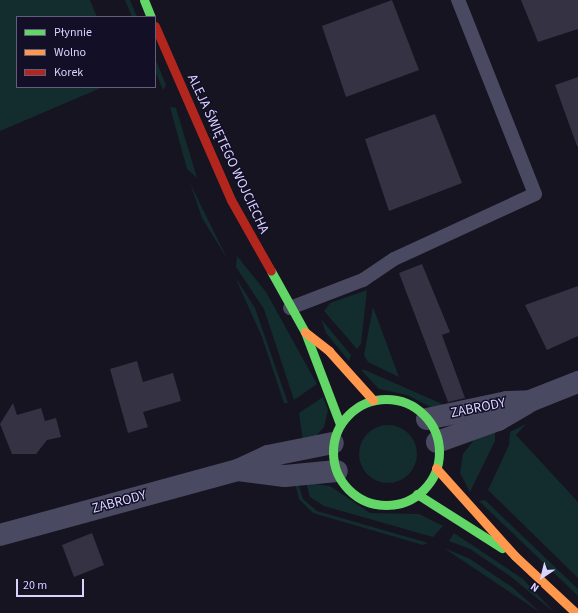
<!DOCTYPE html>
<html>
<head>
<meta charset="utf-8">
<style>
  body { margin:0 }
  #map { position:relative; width:578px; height:613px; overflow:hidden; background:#161421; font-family:"Source Sans 3",sans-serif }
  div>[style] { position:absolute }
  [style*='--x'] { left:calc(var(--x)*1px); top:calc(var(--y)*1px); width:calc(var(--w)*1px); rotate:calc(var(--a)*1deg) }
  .green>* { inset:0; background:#132c2d }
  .round { border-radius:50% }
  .building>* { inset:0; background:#343243 }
  .lane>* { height:14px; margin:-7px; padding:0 7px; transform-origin:7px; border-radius:7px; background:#4a4962 }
  .street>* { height:22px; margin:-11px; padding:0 11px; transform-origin:11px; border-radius:11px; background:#4a4962 }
  .fast>* { height:9px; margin:-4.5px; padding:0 4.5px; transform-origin:4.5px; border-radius:4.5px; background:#63d668 }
  .fast>.ring { margin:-4.5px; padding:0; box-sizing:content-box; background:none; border:9px solid #63d668; border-radius:50% }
  .slow>* { height:9px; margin:-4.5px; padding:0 4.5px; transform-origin:4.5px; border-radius:4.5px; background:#ff974d }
  .jam>* { height:9px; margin:-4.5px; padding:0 4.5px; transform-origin:4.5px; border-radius:4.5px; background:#b3261e }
  span { translate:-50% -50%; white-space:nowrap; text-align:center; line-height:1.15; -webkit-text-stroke:3px #130f26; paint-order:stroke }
  .street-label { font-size:14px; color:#d9d4ff }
  .legend { position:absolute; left:16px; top:16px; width:140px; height:72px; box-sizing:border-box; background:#130f26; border:1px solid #625e7d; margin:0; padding:5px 7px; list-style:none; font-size:12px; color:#d9d4ff }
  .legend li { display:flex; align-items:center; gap:8px; height:20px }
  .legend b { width:20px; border:1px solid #625e7d }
  .north { position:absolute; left:522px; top:557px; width:40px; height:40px; -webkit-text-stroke:3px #130f26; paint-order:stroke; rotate:215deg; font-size:11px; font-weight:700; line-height:16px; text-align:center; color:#d9d4ff }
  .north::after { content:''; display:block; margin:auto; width:14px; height:18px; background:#d9d4ff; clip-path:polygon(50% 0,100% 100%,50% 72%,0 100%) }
  .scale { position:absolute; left:16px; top:579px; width:68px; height:18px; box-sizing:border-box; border:2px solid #d9d4ff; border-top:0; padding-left:5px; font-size:12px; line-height:14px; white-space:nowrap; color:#d9d4ff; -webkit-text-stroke:3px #130f26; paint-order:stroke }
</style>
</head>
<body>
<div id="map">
  <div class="green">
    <i style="clip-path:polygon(0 0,90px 0,97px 17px,17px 17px,17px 87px,103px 87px,0 131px)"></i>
    <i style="clip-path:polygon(125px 0,130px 0,137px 17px,132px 17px)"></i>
    <i style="clip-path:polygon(155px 58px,166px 85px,163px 90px,155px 71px)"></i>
    <i style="clip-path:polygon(170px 107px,176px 108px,197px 178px,187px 169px)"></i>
    <i style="clip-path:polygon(190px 183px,213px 230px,228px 260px,202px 218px)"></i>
    <i style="clip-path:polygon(237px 256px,266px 292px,317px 384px,294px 400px,264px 309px,236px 267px)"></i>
    <i style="clip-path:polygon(235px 277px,255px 308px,288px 403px,284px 403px,262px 337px)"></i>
    <i style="clip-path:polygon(367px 290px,361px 344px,357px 349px,324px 311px,330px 303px)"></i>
    <i style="clip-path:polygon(373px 307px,399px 377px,368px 362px,364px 355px)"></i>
    <i style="clip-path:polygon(321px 319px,351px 355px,349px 361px,326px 333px)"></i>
    <i style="clip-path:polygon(361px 370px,365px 370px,449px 407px,433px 408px,407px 395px,379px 389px)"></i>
    <i style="clip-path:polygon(323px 397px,328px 410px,324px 427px,316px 436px,303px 441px,299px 413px)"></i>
    <i style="clip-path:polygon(526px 424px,516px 435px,578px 502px,578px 578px,488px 490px,509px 445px,510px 432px)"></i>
    <i class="round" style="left:359px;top:425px;width:58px;height:58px"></i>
    <i style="clip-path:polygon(495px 431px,495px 441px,470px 492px,460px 473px,463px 454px,474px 440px)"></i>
    <i style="clip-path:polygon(295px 483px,298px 483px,303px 499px,317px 511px,428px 543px,423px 545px,313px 513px,299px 499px)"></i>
    <i style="clip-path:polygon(306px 483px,330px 486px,370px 513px,419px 514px,443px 526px,433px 537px,324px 506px,310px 497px)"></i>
    <i style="clip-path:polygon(485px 500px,578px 589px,578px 596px,479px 501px)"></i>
    <i style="clip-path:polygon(454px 533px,523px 579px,555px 613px,510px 576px,470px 549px,449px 541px)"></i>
    <i style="clip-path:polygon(444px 548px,470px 559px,512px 587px,541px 613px)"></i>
  </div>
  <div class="building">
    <i style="clip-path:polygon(392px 0,419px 70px,346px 97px,322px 26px)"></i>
    <i style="clip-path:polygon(521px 0,578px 0,578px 29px,538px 42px)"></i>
    <i style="clip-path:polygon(578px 77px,578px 146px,577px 146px,555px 85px)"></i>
    <i style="clip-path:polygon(435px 114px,462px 183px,389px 211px,365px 139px)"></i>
    <i style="clip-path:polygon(422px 264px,450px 332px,442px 335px,465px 398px,448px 402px,399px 273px)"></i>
    <i style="clip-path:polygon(578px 286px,578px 336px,547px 350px,525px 305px)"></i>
    <i style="clip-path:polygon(137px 361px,143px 382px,173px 373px,181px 401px,143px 412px,148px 427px,128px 433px,110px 369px)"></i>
    <i style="clip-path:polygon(13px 403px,17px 415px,41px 408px,45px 421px,56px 418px,61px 437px,47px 440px,36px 454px,12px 454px,0 424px)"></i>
    <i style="clip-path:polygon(92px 533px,104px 565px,74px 577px,62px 545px)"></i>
  </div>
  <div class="lane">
    <i style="--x:290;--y:308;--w:78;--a:-21"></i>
    <i style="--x:363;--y:280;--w:37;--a:-34"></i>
    <i style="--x:394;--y:259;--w:155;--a:-24.7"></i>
    <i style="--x:535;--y:194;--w:209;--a:-111.6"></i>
  </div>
  <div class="street">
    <i style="--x:427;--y:419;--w:82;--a:-12"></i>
    <i style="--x:507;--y:402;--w:23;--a:-2"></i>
    <i style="--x:530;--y:401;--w:52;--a:-21.6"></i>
    <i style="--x:437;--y:442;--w:65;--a:-19.8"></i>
    <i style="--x:498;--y:420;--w:32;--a:-30"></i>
    <i style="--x:238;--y:470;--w:47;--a:7.3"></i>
    <i style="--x:285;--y:476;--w:52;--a:-5.5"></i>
    <i style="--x:0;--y:535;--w:247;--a:-15.3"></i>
    <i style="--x:238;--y:470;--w:33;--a:-25"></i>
    <i style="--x:268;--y:456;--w:66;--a:-11.3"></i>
  </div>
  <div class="fast">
    <i style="--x:144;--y:0;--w:18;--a:68"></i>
    <i style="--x:271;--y:271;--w:70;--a:60.9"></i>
    <i style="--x:305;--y:332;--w:98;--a:69.2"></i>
    <i class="ring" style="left:333px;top:399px;width:97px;height:97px"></i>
    <i style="--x:417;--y:494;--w:101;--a:32.4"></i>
  </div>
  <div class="slow">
    <i style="--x:305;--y:332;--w:31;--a:38"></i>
    <i style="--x:329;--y:351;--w:66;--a:48.1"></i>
    <i style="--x:436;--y:468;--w:118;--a:48.1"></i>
    <i style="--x:515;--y:556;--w:83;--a:43.1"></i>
  </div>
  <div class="jam">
    <i style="--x:155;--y:26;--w:190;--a:66.4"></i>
    <i style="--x:231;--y:200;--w:81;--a:60.6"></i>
  </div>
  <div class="street-label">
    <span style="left:228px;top:154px;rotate:65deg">ALEJA ŚWIĘTEGO WOJCIECHA</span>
    <span style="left:478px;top:408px;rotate:-11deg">ZABRODY</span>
    <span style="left:119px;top:502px;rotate:-15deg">ZABRODY</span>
  </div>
  <ul class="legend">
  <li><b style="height:5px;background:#63d668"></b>Płynnie</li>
  <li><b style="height:5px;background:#ff974d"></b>Wolno</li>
  <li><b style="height:5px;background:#b3261e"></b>Korek</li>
  </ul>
  <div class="north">N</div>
  <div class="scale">20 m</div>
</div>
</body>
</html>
